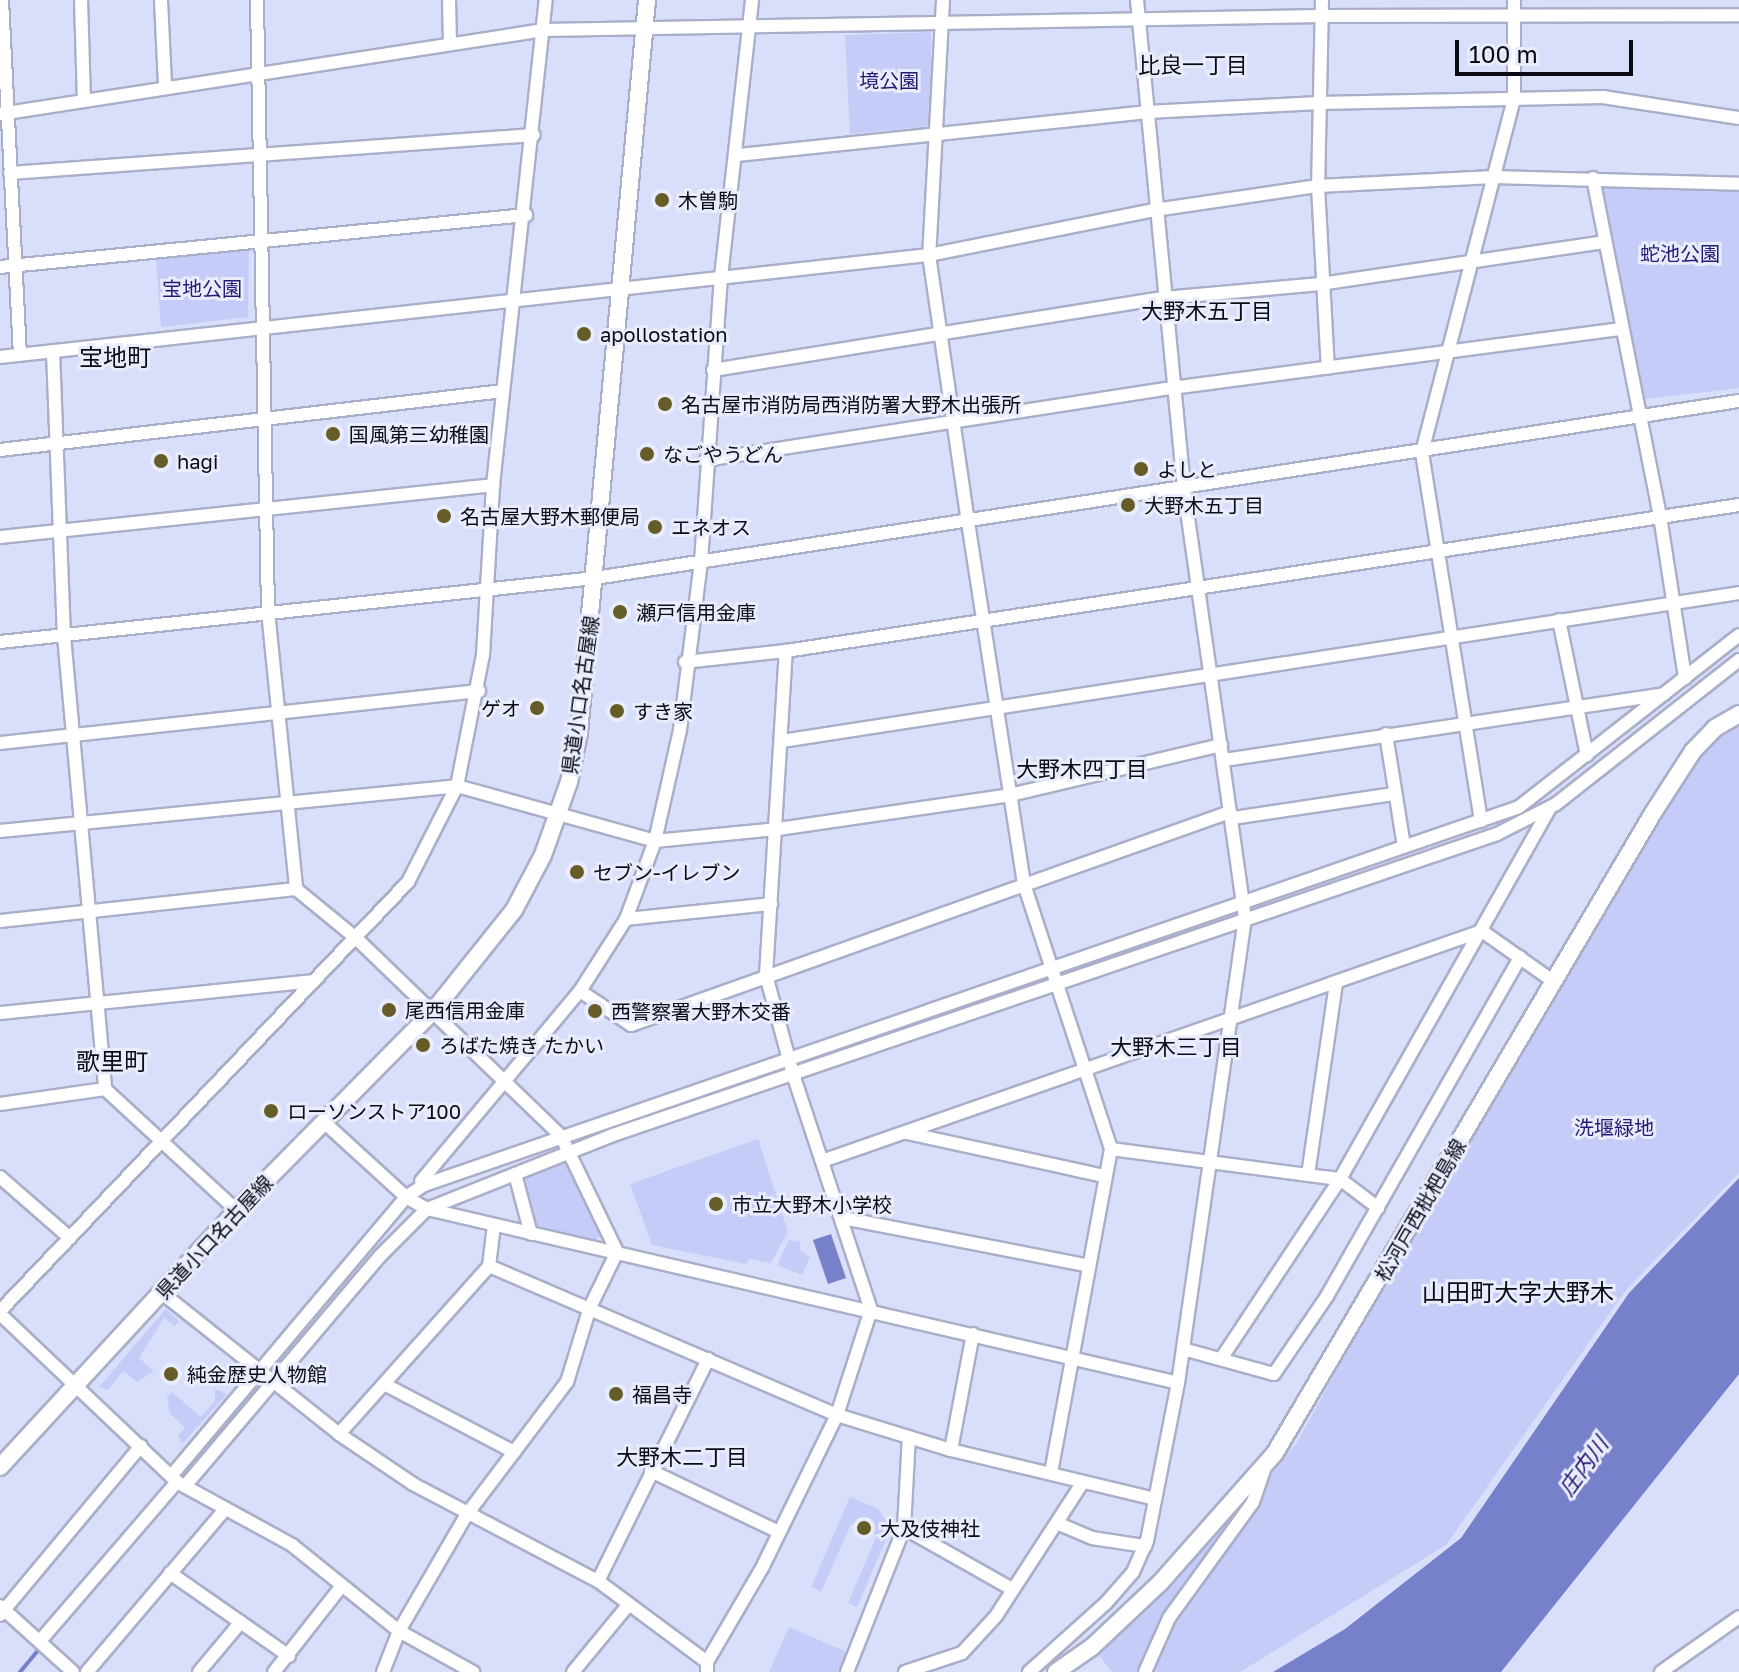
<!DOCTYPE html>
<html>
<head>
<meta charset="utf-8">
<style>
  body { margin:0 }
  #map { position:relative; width:1739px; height:1672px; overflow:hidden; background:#d9defa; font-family:"Golos Text","Noto Sans JP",sans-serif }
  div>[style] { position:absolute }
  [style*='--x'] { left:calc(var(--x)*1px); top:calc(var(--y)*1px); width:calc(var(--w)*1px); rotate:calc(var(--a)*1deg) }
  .green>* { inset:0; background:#c5ccf7 }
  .water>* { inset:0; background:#7780ca }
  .stream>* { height:4px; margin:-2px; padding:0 2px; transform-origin:2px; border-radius:2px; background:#7780ca }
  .roads { filter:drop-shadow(2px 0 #aaafc9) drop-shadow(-2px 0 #aaafc9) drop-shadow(0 2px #aaafc9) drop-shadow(0 -2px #aaafc9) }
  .minor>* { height:12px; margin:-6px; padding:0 6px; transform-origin:6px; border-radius:6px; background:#fff }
  .major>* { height:16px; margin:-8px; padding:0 8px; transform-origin:8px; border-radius:8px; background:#fff }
  .dots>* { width:22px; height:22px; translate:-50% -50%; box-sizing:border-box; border:4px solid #e9ecfd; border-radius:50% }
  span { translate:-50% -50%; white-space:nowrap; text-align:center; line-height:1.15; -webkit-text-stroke:6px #e9ecfd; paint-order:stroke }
  .park-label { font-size:20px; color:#241c74 }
  .poi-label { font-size:20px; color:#0a0b14 }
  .left { translate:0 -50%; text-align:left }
  .right { translate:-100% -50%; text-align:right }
  .street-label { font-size:20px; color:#0a0b14 }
  .neighbourhood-label { font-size:22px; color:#0a0b14 }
  .water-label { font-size:22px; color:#21176f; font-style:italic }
  .quarter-label { font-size:24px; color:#0a0b14 }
  .scale { position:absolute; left:1455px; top:40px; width:178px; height:36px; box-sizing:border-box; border:4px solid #0a0b14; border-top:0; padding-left:10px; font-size:24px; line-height:28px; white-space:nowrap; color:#0a0b14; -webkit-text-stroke:6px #e9ecfd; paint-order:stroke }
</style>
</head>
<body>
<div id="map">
  <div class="green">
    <i style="clip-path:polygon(931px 32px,931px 126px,850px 134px,845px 35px)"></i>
    <i style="clip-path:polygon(1602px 188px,1739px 191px,1739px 388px,1645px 399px)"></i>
    <i style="clip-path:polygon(249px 249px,248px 317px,161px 327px,156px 258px)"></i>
    <i style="clip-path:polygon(1739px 719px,1739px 1173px,1626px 1290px,1446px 1545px,1240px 1672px,1112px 1672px,1099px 1655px,1297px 1443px,1454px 1154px,1700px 755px)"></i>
    <i style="clip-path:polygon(758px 1139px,788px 1232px,771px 1263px,749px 1259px,746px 1264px,652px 1245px,630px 1184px)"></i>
    <i style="clip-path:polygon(568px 1156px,603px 1233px,596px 1240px,537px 1226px,520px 1176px)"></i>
    <i style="clip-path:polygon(789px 1240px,800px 1242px,800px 1250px,810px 1257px,802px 1275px,777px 1265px)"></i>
    <i style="clip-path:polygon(166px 1309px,179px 1321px,175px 1326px,164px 1318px,139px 1358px,154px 1371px,137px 1382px,123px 1371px,108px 1390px,99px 1387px)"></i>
    <i style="clip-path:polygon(215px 1389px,227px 1394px,182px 1444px,178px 1436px,185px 1428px,170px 1413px,167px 1397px,172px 1392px,201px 1417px,215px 1401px)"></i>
    <i style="clip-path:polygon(850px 1497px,878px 1509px,891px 1528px,857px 1607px,848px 1603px,877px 1535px,851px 1524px,821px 1592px,811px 1587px)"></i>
    <i style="clip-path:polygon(789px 1627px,849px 1653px,840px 1672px,769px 1672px)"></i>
  </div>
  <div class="water">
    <i style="clip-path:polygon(1739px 1178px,1739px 1374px,1501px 1672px,1273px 1672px,1345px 1629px,1461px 1538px,1629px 1293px)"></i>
    <i style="clip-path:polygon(831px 1234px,846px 1278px,828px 1284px,813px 1240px)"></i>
  </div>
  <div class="stream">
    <i style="--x:20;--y:1672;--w:30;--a:-50"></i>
  </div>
  <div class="roads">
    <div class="minor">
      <i style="--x:2;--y:0;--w:355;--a:87.1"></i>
      <i style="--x:81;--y:0;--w:99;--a:88.3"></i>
      <i style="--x:161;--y:0;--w:86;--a:87.3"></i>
      <i style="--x:257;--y:0;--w:611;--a:88.97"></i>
      <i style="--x:268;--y:611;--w:279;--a:84.2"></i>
      <i style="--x:296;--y:889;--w:79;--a:39.3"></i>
      <i style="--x:357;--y:939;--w:284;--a:44"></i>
      <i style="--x:561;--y:1136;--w:129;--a:64.2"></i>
      <i style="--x:617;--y:1252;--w:61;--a:116.1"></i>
      <i style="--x:590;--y:1307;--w:78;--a:107"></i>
      <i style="--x:567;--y:1382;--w:166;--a:127.1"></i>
      <i style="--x:467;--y:1514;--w:135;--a:120.2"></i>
      <i style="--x:399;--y:1631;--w:44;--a:111.3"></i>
      <i style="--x:449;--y:0;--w:44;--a:88.7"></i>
      <i style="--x:943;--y:0;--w:255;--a:93.1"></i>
      <i style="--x:929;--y:255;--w:270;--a:81.7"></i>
      <i style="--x:968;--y:522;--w:366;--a:81.2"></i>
      <i style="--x:1024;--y:884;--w:279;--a:71.8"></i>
      <i style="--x:1111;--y:1149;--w:330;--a:100.5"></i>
      <i style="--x:1322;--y:0;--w:186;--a:91.2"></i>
      <i style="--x:1318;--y:186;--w:182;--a:86.9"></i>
      <i style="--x:0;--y:114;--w:550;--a:-8.78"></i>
      <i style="--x:544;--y:30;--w:777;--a:-1.03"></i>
      <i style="--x:1321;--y:16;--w:418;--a:-0.1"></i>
      <i style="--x:738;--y:155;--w:411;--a:-6"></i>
      <i style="--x:1147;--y:112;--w:172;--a:-3"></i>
      <i style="--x:1319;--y:103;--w:284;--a:-1.2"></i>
      <i style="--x:1603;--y:97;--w:138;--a:8.8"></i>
      <i style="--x:10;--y:173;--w:525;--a:-4.15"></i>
      <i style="--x:1593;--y:178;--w:345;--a:78.8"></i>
      <i style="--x:1660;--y:516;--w:164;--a:81.2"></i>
      <i style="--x:0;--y:267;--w:529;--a:-5.65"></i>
      <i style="--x:53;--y:351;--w:285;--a:87.8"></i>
      <i style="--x:64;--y:636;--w:455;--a:84.8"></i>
      <i style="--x:0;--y:357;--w:935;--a:-6.27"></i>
      <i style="--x:929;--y:255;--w:230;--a:-11.3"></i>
      <i style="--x:1155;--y:210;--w:165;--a:-8.4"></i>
      <i style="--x:1318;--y:186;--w:176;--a:-2.9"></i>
      <i style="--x:1494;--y:177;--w:245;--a:1.6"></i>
      <i style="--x:713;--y:370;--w:457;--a:-9.1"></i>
      <i style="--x:1164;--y:298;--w:157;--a:-5.1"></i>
      <i style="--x:1320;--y:284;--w:286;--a:-8.4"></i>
      <i style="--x:0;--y:450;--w:506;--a:-6.69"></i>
      <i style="--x:706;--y:460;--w:472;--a:-8.8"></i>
      <i style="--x:1172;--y:388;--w:453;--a:-7.5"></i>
      <i style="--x:0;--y:537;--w:496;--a:-6"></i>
      <i style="--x:1559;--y:620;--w:138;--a:78.3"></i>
      <i style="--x:0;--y:642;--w:598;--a:-6.14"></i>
      <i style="--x:595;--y:578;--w:1158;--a:-8.8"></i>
      <i style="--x:685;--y:662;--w:102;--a:-6.2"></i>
      <i style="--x:786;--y:651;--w:964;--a:-8.71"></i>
      <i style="--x:1386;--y:734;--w:113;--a:80.9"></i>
      <i style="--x:782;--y:741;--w:968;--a:-8.79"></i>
      <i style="--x:0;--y:743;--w:482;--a:-6.2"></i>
      <i style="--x:1224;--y:760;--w:445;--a:-8.5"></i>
      <i style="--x:1233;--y:818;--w:163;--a:-8.5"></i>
      <i style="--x:1481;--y:821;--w:374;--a:-99.1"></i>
      <i style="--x:1422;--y:452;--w:365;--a:-75.4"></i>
      <i style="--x:1514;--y:99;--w:99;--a:-90"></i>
      <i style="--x:0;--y:831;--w:459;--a:-5.6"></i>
      <i style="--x:457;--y:786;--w:205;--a:15.5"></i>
      <i style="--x:655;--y:841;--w:124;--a:-5.6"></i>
      <i style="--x:778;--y:829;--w:234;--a:-8.3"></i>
      <i style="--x:1010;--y:795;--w:217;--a:-13.3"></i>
      <i style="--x:626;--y:919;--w:146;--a:-5.9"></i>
      <i style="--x:0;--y:921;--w:298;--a:-6.2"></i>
      <i style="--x:580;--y:991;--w:61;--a:33.7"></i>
      <i style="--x:631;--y:1025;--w:636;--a:-19.58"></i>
      <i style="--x:0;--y:1013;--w:315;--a:-5.8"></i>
      <i style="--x:0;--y:1104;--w:106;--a:-8.1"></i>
      <i style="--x:105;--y:1089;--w:180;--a:42.7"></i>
      <i style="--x:325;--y:1123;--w:110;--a:42.4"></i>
      <i style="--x:406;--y:1197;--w:24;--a:30"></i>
      <i style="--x:427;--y:1209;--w:771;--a:13.04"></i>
      <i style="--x:907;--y:1133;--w:202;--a:12.3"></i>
      <i style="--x:1111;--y:1149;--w:231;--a:7.5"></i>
      <i style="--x:1340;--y:1179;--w:48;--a:37.3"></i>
      <i style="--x:825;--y:1160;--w:696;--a:-19.22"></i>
      <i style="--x:1482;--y:931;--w:87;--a:35.2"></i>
      <i style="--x:515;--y:1174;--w:62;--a:75.1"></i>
      <i style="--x:1308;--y:1175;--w:195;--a:-81.7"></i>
      <i style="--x:0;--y:1177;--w:93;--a:41.1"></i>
      <i style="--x:421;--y:1181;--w:248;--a:-50.1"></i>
      <i style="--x:580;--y:991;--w:85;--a:-57.4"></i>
      <i style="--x:626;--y:919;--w:83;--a:-69.6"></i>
      <i style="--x:655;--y:841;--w:114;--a:-77.3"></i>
      <i style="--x:680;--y:730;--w:169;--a:-82.9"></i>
      <i style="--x:701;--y:562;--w:286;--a:-86"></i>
      <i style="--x:721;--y:277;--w:279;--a:-83.6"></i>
      <i style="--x:843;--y:1218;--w:251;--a:11"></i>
      <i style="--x:489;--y:1266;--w:379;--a:23.2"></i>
      <i style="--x:837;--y:1415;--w:119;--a:17.1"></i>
      <i style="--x:951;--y:1450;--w:210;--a:13.5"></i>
      <i style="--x:162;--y:1293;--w:226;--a:38.5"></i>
      <i style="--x:339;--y:1434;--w:89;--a:34"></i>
      <i style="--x:413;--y:1484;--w:209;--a:27.7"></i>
      <i style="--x:598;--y:1581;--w:136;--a:36.6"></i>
      <i style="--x:707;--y:1662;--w:10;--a:90"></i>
      <i style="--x:0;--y:1311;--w:592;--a:-46.44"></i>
      <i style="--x:408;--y:882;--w:108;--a:-63"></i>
      <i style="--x:457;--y:786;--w:134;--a:-78.8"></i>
      <i style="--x:483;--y:655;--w:170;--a:-86.6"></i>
      <i style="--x:493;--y:485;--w:488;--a:-83.8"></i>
      <i style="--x:0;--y:1314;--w:244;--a:43.5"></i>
      <i style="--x:177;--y:1482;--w:131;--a:28.7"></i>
      <i style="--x:292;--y:1545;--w:137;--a:38.8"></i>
      <i style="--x:399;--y:1631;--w:85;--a:29"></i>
      <i style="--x:1183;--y:1349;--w:94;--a:15.4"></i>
      <i style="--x:1274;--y:1374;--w:94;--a:-55.8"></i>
      <i style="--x:1327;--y:1296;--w:390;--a:-60.3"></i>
      <i style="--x:1221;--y:1359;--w:216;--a:-56.5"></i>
      <i style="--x:1340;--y:1179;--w:425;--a:-60.5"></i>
      <i style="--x:384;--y:1384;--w:147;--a:27.6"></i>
      <i style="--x:339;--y:1434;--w:225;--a:-48.2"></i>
      <i style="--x:489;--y:1266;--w:41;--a:-83"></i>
      <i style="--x:951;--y:1450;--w:118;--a:-79.3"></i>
      <i style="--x:651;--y:1471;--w:142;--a:25.5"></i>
      <i style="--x:172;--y:1475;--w:363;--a:-49.9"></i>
      <i style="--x:406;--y:1197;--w:22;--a:-34"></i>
      <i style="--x:424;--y:1185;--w:1158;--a:-19.04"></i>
      <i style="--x:1519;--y:807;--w:279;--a:-38"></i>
      <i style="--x:185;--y:1486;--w:302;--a:-49.7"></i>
      <i style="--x:380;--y:1256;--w:66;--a:-45"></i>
      <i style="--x:427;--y:1209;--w:200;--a:-21.7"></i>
      <i style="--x:613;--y:1135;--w:934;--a:-18.8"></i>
      <i style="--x:1497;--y:834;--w:66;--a:-27"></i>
      <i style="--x:1556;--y:804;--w:233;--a:-38.2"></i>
      <i style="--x:1059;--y:1524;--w:36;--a:23"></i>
      <i style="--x:1092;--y:1538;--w:54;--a:8.6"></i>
      <i style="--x:904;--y:1528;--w:124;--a:29.5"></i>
      <i style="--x:170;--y:1573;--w:145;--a:34.9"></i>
      <i style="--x:598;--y:1581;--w:248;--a:-63.6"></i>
      <i style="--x:0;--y:1606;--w:98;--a:42.1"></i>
      <i style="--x:0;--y:1615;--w:220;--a:-50.2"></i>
      <i style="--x:40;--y:1641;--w:210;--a:-49.3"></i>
      <i style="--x:707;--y:1662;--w:111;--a:-59.7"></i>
      <i style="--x:763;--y:1566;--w:168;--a:-63.9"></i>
      <i style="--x:837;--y:1415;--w:110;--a:-72.1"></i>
      <i style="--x:871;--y:1310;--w:249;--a:-108.3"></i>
      <i style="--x:793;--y:1074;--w:103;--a:-105.3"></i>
      <i style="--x:766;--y:975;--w:325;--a:-86.5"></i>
      <i style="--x:87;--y:1672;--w:214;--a:-49.7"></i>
      <i style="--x:199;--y:1672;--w:65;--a:-50"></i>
      <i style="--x:274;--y:1672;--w:107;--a:-51.8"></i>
      <i style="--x:573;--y:1672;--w:88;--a:-50.5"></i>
      <i style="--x:847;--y:1672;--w:155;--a:-68.4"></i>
      <i style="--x:904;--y:1528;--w:91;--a:-86.9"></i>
      <i style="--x:905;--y:1672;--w:60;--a:-18.4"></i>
      <i style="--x:962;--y:1653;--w:50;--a:-47.4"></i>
      <i style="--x:996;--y:1616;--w:160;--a:-57"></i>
      <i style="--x:1029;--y:1672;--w:103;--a:-41.9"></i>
      <i style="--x:1106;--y:1603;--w:41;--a:-48.9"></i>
      <i style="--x:1133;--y:1572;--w:34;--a:-66"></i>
      <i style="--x:1147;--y:1541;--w:161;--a:-78.9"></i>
      <i style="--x:1178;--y:1383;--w:470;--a:-81.8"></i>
      <i style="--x:1245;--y:918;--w:434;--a:-98.1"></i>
      <i style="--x:1184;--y:488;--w:490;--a:-95.5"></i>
      <i style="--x:1145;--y:1672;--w:59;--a:-66"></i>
      <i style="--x:1169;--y:1618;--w:143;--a:-54.1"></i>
      <i style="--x:1253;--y:1502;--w:34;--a:-71"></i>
      <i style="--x:1661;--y:1672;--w:95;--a:-35.2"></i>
    </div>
    <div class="major">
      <i style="--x:0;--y:1467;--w:355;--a:-47.3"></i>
      <i style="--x:241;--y:1206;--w:275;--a:-45.4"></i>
      <i style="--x:434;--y:1010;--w:128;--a:-51.3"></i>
      <i style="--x:514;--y:910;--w:62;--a:-62.2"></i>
      <i style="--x:543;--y:855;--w:77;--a:-70.4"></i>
      <i style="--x:569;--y:782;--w:50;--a:-78.5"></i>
      <i style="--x:579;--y:733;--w:736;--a:-84.7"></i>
      <i style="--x:1056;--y:1672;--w:44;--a:-34.8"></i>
      <i style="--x:1092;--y:1647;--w:93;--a:-43.3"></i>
      <i style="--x:1160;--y:1583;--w:174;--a:-48.5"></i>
      <i style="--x:1275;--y:1453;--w:743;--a:-59.43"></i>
      <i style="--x:1653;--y:813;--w:74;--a:-57.2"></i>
      <i style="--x:1693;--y:751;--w:32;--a:-46"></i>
      <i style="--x:1715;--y:728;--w:28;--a:-30"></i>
    </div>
  </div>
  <div class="dots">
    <i style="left:662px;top:200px;background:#665c28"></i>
    <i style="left:584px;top:334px;background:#665c28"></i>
    <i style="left:665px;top:404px;background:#665c28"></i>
    <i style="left:333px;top:434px;background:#665c28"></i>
    <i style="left:647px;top:454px;background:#665c28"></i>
    <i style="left:161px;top:461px;background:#665c28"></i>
    <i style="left:1141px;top:469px;background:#665c28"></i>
    <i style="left:1128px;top:505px;background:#665c28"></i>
    <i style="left:444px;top:516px;background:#665c28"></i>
    <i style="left:655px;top:527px;background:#665c28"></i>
    <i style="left:620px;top:612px;background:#665c28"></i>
    <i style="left:537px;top:708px;background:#665c28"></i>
    <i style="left:617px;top:711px;background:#665c28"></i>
    <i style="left:577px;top:872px;background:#665c28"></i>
    <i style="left:389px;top:1010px;background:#665c28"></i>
    <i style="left:595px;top:1011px;background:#665c28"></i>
    <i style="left:423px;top:1045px;background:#665c28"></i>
    <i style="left:271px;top:1111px;background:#665c28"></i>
    <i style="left:716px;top:1204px;background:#665c28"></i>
    <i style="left:171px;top:1374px;background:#665c28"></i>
    <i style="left:616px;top:1394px;background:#665c28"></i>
    <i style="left:864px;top:1528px;background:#665c28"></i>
  </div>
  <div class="park-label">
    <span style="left:889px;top:80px">境公園</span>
    <span style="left:1680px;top:253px">蛇池公園</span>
    <span style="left:202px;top:288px">宝地公園</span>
    <span style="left:1614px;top:1127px">洗堰緑地</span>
  </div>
  <div class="poi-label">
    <span class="left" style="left:678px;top:200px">木曽駒</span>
    <span class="left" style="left:600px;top:334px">apollostation</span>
    <span class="left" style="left:681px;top:404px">名古屋市消防局西消防署大野木出張所</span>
    <span class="left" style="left:349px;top:434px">国風第三幼稚園</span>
    <span class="left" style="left:663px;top:454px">なごやうどん</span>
    <span class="left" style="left:177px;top:461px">hagi</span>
    <span class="left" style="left:1157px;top:469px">よしと</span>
    <span class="left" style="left:1144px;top:505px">大野木五丁目</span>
    <span class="left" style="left:460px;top:516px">名古屋大野木郵便局</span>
    <span class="left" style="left:671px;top:527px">エネオス</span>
    <span class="left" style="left:636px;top:612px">瀬戸信用金庫</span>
    <span class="right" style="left:521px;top:708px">ゲオ</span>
    <span class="left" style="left:633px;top:711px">すき家</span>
    <span class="left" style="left:593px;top:872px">セブン-イレブン</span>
    <span class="left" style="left:405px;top:1010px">尾西信用金庫</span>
    <span class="left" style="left:611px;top:1011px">西警察署大野木交番</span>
    <span class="left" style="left:439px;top:1045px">ろばた焼き たかい</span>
    <span class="left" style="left:287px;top:1111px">ローソンストア100</span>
    <span class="left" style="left:732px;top:1204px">市立大野木小学校</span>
    <span class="left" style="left:187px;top:1374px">純金歴史人物館</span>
    <span class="left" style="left:632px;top:1394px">福昌寺</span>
    <span class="left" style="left:880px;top:1528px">大及伎神社</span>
  </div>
  <div class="street-label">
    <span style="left:580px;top:695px;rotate:-82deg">県道小口名古屋線</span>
    <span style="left:1420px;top:1210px;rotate:-60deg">松河戸西枇杷島線</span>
    <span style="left:214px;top:1237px;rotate:-47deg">県道小口名古屋線</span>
  </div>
  <div class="neighbourhood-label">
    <span style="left:1193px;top:65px">比良一丁目</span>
    <span style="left:1207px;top:311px">大野木五丁目</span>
    <span style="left:1082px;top:769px">大野木四丁目</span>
    <span style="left:1176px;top:1047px">大野木三丁目</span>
    <span style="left:682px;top:1457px">大野木二丁目</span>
  </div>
  <div class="water-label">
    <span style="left:1583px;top:1466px;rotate:-54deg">庄内川</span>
  </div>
  <div class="quarter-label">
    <span style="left:115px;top:357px">宝地町</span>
    <span style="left:112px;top:1061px">歌里町</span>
    <span style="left:1518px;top:1292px">山田町大字大野木</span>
  </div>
  <div class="scale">100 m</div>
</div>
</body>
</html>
